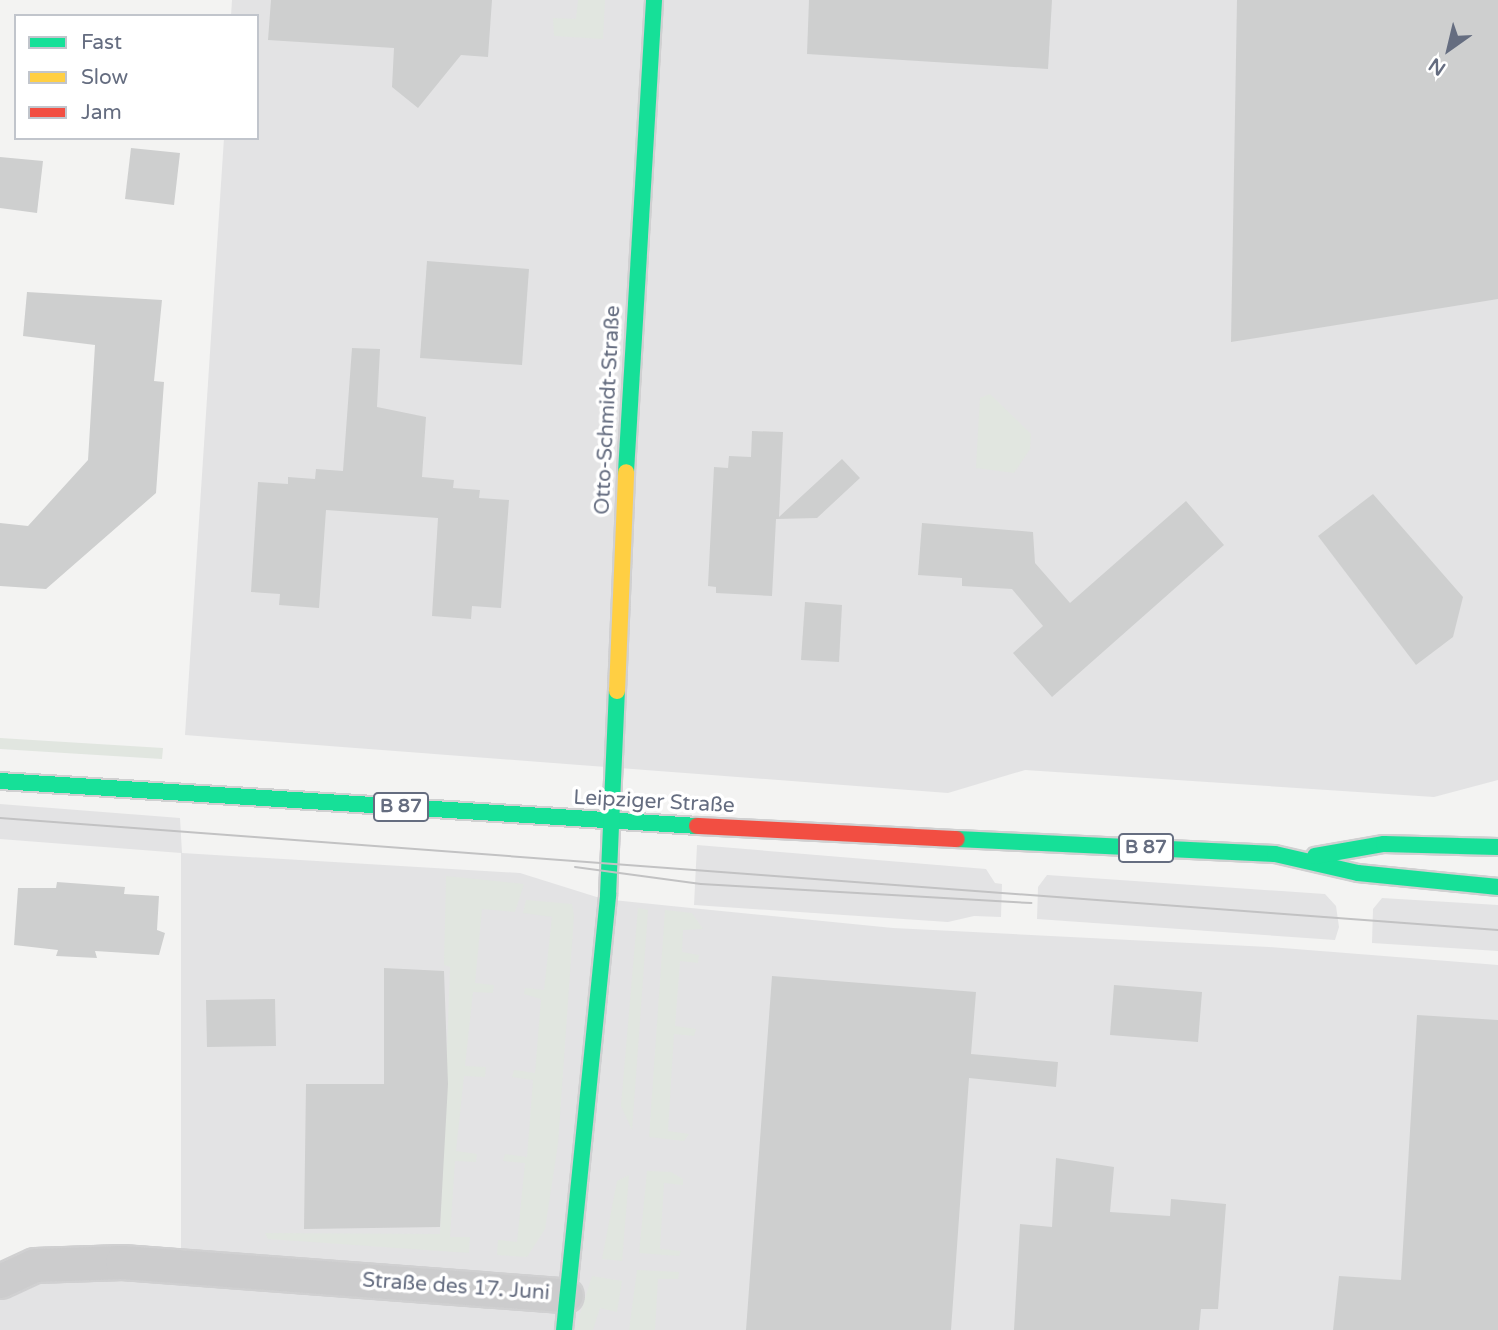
<!DOCTYPE html>
<html>
<head>
<meta charset="utf-8">
<style>
  body { margin:0 }
  #map { position:relative; width:1498px; height:1330px; overflow:hidden; background:#f3f3f2; font-family:"Varela Round",sans-serif }
  div>[style] { position:absolute }
  [style*='--x'] { left:calc(var(--x)*1px); top:calc(var(--y)*1px); width:calc(var(--w)*1px); rotate:calc(var(--a)*1deg) }
  .built>* { inset:0; background:#e3e3e4 }
  .green>* { inset:0; background:#e1e6e0 }
  .building>* { inset:0; background:#cecfcf }
  .roads { filter:drop-shadow(2px 0 #d0d0d1) drop-shadow(-2px 0 #d0d0d1) drop-shadow(0 2px #d0d0d1) drop-shadow(0 -2px #d0d0d1) }
  .street>* { height:33px; margin:-16.5px; padding:0 16.5px; transform-origin:16.5px; border-radius:16.5px; background:#cccccd }
  .fast>* { height:16px; margin:-8px; padding:0 8px; transform-origin:8px; border-radius:8px; background:#16e098 }
  .slow>* { height:16px; margin:-8px; padding:0 8px; transform-origin:8px; border-radius:8px; background:#ffcf43 }
  .jam>* { height:16px; margin:-8px; padding:0 8px; transform-origin:8px; border-radius:8px; background:#f24e42 }
  .tram>* { height:2px; margin:-1px; padding:0 1px; transform-origin:1px; border-radius:1px; background:#c2c2c3 }
  span { translate:-50% -50%; white-space:nowrap; text-align:center; line-height:1.15; -webkit-text-stroke:7px #fff; paint-order:stroke }
  .shield-label span { padding:2px 5px; background:#fff; border:2px solid; border-radius:5px; -webkit-text-stroke-width:0 }
  .shield-label { font-size:19px; color:#656d80; font-weight:700 }
  .street-label { font-size:21px; color:#656d80 }
  .legend { position:absolute; left:14px; top:14px; width:245px; height:126px; box-sizing:border-box; background:#fff; border:2px solid #c1c5cc; margin:0; padding:9px 12px; list-style:none; font-size:21px; color:#656d80 }
  .legend li { display:flex; align-items:center; gap:14px; height:35px }
  .legend b { width:35px; border:2px solid #c1c5cc }
  .north { position:absolute; left:1414px; top:14px; width:70px; height:70px; -webkit-text-stroke:5px #fff; paint-order:stroke; rotate:214deg; font-size:19px; font-weight:700; line-height:28px; text-align:center; color:#656d80 }
  .north::after { content:''; display:block; margin:auto; width:24px; height:32px; background:#656d80; clip-path:polygon(50% 0,100% 100%,50% 72%,0 100%) }
</style>
</head>
<body>
<div id="map">
  <div class="built">
    <i style="clip-path:polygon(232px 0,1498px 0,1498px 780px,1434px 797px,1025px 770px,948px 793px,185px 735px,224px 138px,257px 138px,257px 16px,231px 16px)"></i>
    <i style="clip-path:polygon(0 804px,180px 818px,182px 853px,520px 873px,603px 899px,691px 908px,893px 928px,1269px 947px,1498px 965px,1498px 1330px,0 1330px,0 1281px,181px 1266px,181px 853px,0 839px)"></i>
    <i style="clip-path:polygon(697px 845px,986px 869px,995px 883px,1002px 884px,1001px 917px,974px 916px,948px 922px,694px 905px)"></i>
    <i style="clip-path:polygon(1047px 875px,1325px 894px,1336px 906px,1339px 927px,1335px 940px,1037px 919px,1038px 887px)"></i>
    <i style="clip-path:polygon(1382px 898px,1498px 905px,1498px 951px,1372px 943px,1373px 909px)"></i>
  </div>
  <div class="green">
    <i style="clip-path:polygon(578px 0,605px 0,603px 39px,554px 36px,553px 18px,576px 19px)"></i>
    <i style="clip-path:polygon(990px 394px,1031px 434px,1030px 449px,1014px 473px,976px 468px,980px 398px)"></i>
    <i style="clip-path:polygon(0 738px,163px 748px,162px 759px,0 749px)"></i>
    <i style="clip-path:polygon(446px 876px,524px 884px,515px 912px,482px 909px,475px 983px,494px 985px,493px 993px,473px 992px,465px 1066px,486px 1067px,485px 1077px,464px 1076px,456px 1151px,477px 1154px,476px 1162px,455px 1161px,450px 1237px,470px 1237px,469px 1253px,268px 1239px,265px 1233px,440px 1234px,450px 967px,444px 965px)"></i>
    <i style="clip-path:polygon(526px 900px,572px 904px,574px 916px,558px 1144px,545px 1229px,527px 1257px,497px 1255px,498px 1240px,517px 1242px,525px 1163px,503px 1161px,505px 1154px,527px 1157px,533px 1080px,512px 1077px,514px 1070px,535px 1073px,541px 999px,524px 994px,525px 988px,544px 990px,552px 917px,523px 913px)"></i>
    <i style="clip-path:polygon(638px 908px,648px 910px,632px 1130px,621px 1106px)"></i>
    <i style="clip-path:polygon(665px 910px,692px 913px,703px 929px,683px 930px,682px 952px,699px 955px,698px 963px,680px 961px,675px 1026px,696px 1029px,694px 1036px,674px 1034px,668px 1131px,689px 1134px,684px 1141px,649px 1137px)"></i>
    <i style="clip-path:polygon(647px 1171px,671px 1172px,683px 1179px,683px 1185px,664px 1183px,660px 1249px,681px 1251px,679px 1256px,639px 1253px)"></i>
    <i style="clip-path:polygon(629px 1175px,622px 1261px,602px 1259px,617px 1181px)"></i>
    <i style="clip-path:polygon(637px 1270px,679px 1272px,678px 1279px,658px 1279px,655px 1330px,629px 1330px)"></i>
    <i style="clip-path:polygon(592px 1276px,622px 1281px,617px 1312px,600px 1308px,593px 1330px,575px 1330px)"></i>
  </div>
  <div class="building">
    <i style="clip-path:polygon(271px 0,492px 0,488px 57px,461px 55px,418px 108px,392px 87px,394px 48px,268px 40px)"></i>
    <i style="clip-path:polygon(809px 0,1052px 0,1048px 69px,807px 54px)"></i>
    <i style="clip-path:polygon(1237px 0,1498px 0,1498px 299px,1231px 342px)"></i>
    <i style="clip-path:polygon(131px 148px,180px 153px,174px 205px,125px 199px)"></i>
    <i style="clip-path:polygon(0 157px,43px 161px,37px 213px,0 208px)"></i>
    <i style="clip-path:polygon(427px 261px,529px 269px,522px 365px,420px 358px)"></i>
    <i style="clip-path:polygon(27px 292px,162px 300px,154px 381px,164px 382px,156px 493px,46px 589px,0 586px,0 523px,28px 526px,88px 460px,95px 345px,23px 336px)"></i>
    <i style="clip-path:polygon(352px 348px,380px 349px,377px 407px,426px 417px,422px 477px,454px 480px,453px 488px,480px 490px,479px 498px,509px 500px,501px 608px,472px 606px,471px 619px,432px 616px,438px 518px,326px 510px,319px 608px,279px 605px,280px 594px,251px 592px,258px 482px,288px 484px,288px 477px,315px 479px,316px 469px,343px 471px)"></i>
    <i style="clip-path:polygon(752px 431px,783px 432px,779px 517px,842px 459px,860px 478px,817px 518px,776px 519px,772px 596px,716px 593px,716px 587px,708px 586px,714px 467px,728px 468px,729px 456px,751px 457px)"></i>
    <i style="clip-path:polygon(1373px 494px,1463px 597px,1453px 637px,1416px 665px,1318px 536px)"></i>
    <i style="clip-path:polygon(1186px 501px,1224px 545px,1052px 697px,1013px 653px,1043px 626px,1012px 589px,962px 586px,962px 578px,918px 575px,922px 523px,1033px 532px,1035px 563px,1070px 603px)"></i>
    <i style="clip-path:polygon(805px 602px,842px 605px,839px 662px,801px 660px)"></i>
    <i style="clip-path:polygon(57px 882px,125px 887px,124px 894px,159px 896px,157px 930px,165px 933px,159px 955px,95px 951px,97px 958px,56px 956px,58px 950px,14px 945px,18px 888px,56px 888px)"></i>
    <i style="clip-path:polygon(384px 968px,444px 971px,448px 1084px,440px 1227px,304px 1229px,306px 1084px,384px 1084px)"></i>
    <i style="clip-path:polygon(772px 976px,976px 992px,971px 1054px,1058px 1062px,1056px 1087px,969px 1078px,951px 1330px,746px 1330px)"></i>
    <i style="clip-path:polygon(1114px 985px,1202px 992px,1198px 1042px,1110px 1035px)"></i>
    <i style="clip-path:polygon(275px 999px,276px 1046px,207px 1047px,206px 1000px)"></i>
    <i style="clip-path:polygon(1417px 1015px,1498px 1020px,1498px 1330px,1333px 1330px,1339px 1276px,1401px 1280px)"></i>
    <i style="clip-path:polygon(1056px 1158px,1114px 1167px,1110px 1212px,1170px 1216px,1171px 1199px,1226px 1204px,1218px 1309px,1201px 1309px,1199px 1330px,1014px 1330px,1020px 1224px,1052px 1227px)"></i>
  </div>
  <div class="roads">
    <div class="street">
      <i style="--x:0;--y:1281;--w:38;--a:-25"></i>
      <i style="--x:35;--y:1265;--w:87;--a:-2"></i>
      <i style="--x:122;--y:1262;--w:445;--a:4.3"></i>
    </div>
    <div class="fast">
      <i style="--x:626;--y:472;--w:473;--a:-86.6"></i>
      <i style="--x:0;--y:781;--w:698;--a:3.69"></i>
      <i style="--x:957;--y:839;--w:318;--a:2.7"></i>
      <i style="--x:1275;--y:854;--w:85;--a:12.9"></i>
      <i style="--x:1358;--y:873;--w:141;--a:5.7"></i>
      <i style="--x:1315;--y:856;--w:70;--a:-9.9"></i>
      <i style="--x:1384;--y:844;--w:114;--a:1.5"></i>
      <i style="--x:564;--y:1330;--w:437;--a:-84.2"></i>
      <i style="--x:608;--y:895;--w:204;--a:-87.5"></i>
    </div>
    <div class="slow">
      <i style="--x:617;--y:691;--w:219;--a:-87.6"></i>
    </div>
    <div class="jam">
      <i style="--x:697;--y:826;--w:260;--a:2.9"></i>
    </div>
  </div>
  <div class="tram">
    <i style="--x:0;--y:818;--w:1502;--a:4.28"></i>
    <i style="--x:575;--y:867;--w:127;--a:7.7"></i>
    <i style="--x:701;--y:884;--w:331;--a:3.3"></i>
  </div>
  <div class="shield-label">
    <span style="left:401px;top:807px">B 87</span>
    <span style="left:1146px;top:848px">B 87</span>
  </div>
  <div class="street-label">
    <span style="left:608px;top:410px;rotate:-87deg">Otto-Schmidt-Straße</span>
    <span style="left:654px;top:802px;rotate:3deg">Leipziger Straße</span>
    <span style="left:456px;top:1287px;rotate:4deg">Straße des 17. Juni</span>
  </div>
  <ul class="legend">
  <li><b style="height:9px;background:#16e098"></b>Fast</li>
  <li><b style="height:9px;background:#ffcf43"></b>Slow</li>
  <li><b style="height:9px;background:#f24e42"></b>Jam</li>
  </ul>
  <div class="north">N</div>
</div>
</body>
</html>
